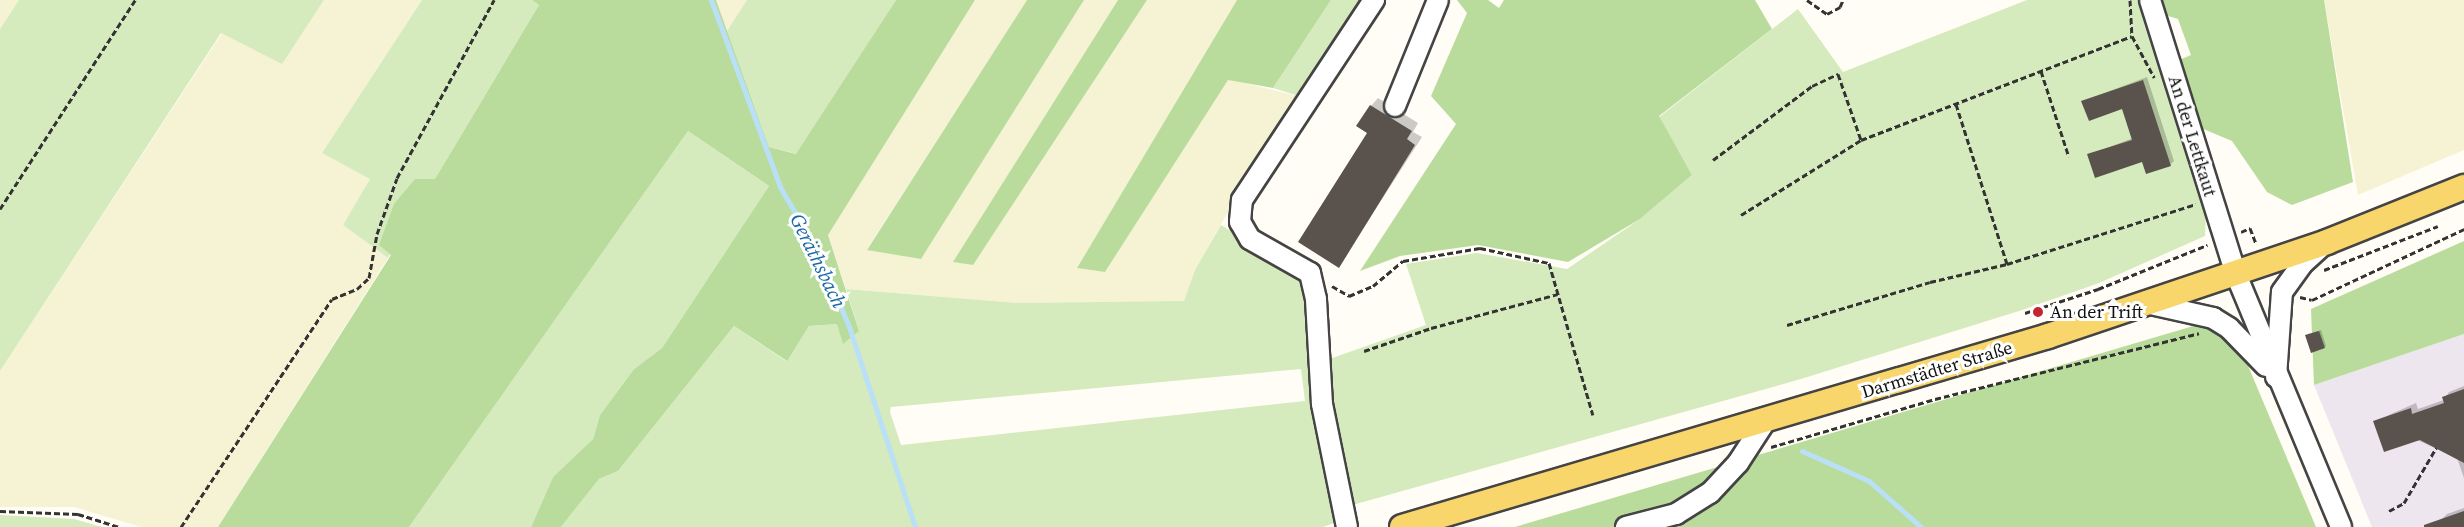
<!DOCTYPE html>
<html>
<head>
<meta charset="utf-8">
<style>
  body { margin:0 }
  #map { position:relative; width:2464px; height:527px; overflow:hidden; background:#fffdf5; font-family:"Source Serif 4",serif }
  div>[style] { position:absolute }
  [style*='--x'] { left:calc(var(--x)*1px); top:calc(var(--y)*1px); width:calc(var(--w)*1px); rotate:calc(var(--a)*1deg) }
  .industrial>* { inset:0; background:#eee6ef }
  .farmland>* { inset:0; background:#f6f3d4 }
  .green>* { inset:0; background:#d5ebbd }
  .forest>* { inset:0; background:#b9dc9c }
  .shadow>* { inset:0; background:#0003 }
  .stream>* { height:5px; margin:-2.5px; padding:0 2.5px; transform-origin:2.5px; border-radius:2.5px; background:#b9e0f7 }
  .building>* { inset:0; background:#5a524d }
  .path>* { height:3px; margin-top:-1.5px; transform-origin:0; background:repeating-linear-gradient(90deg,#333 0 6px,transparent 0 9px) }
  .roads { filter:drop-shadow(2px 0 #444) drop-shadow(-2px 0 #444) drop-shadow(0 2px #444) drop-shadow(0 -2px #444) }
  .minor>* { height:20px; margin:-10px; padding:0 10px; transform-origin:10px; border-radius:10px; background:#fff }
  .major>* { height:24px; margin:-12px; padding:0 12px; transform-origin:12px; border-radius:12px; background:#f9d66b }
  .dots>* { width:16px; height:16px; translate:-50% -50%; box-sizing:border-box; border:3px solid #fff; border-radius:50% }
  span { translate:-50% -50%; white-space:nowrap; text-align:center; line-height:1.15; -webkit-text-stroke:6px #fff; paint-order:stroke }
  .street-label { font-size:18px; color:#111 }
  .poi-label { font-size:18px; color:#111 }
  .left { translate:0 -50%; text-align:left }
  .water-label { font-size:20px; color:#1768a6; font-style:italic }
</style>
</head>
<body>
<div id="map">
  <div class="industrial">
    <i style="clip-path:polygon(2464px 334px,2464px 527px,2372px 527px,2314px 385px)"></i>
  </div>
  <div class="farmland">
    <i style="clip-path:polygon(0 0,19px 0,0 29px)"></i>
    <i style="clip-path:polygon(324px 0,422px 0,322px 153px,371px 179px,343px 225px,388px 258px,218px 527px,141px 527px,74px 507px,0 507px,0 371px,222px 33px,282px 63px)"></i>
    <i style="clip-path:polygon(716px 0,747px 0,727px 31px)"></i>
    <i style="clip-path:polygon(975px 0,1027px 0,867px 249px,921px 259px,1084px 0,1118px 0,954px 262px,973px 265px,1147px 0,1237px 0,1077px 268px,1105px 272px,1228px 79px,1302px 97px,1236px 198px,1195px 270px,1184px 302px,1018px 303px,846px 289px,828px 235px)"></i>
    <i style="clip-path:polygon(2324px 0,2464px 0,2464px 150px,2358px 195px)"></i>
  </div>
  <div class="green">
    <i style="clip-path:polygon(19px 0,324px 0,282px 64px,221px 33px,0 371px,0 29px)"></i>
    <i style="clip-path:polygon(422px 0,532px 0,539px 5px,388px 258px,343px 225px,370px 179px,322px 153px)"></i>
    <i style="clip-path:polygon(747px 0,896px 0,797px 154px,769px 147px,727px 31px)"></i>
    <i style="clip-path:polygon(1331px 0,1365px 0,1302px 97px,1273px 88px)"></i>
    <i style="clip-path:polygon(2027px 0,2143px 0,2206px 213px,2205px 236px,2099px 283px,2019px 311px,1801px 379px,1349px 506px,1321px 362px,1426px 325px,1406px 264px,1477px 253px,1567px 269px,1640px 219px,1692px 175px,1659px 117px,1798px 9px,1843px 72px)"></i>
    <i style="clip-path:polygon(688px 131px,769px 186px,662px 348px,634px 369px,600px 415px,593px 439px,553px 477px,531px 527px,409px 527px)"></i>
    <i style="clip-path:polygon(evenodd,1221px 225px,1307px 277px,1340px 521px,1323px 527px,561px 527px,599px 479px,618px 471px,734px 326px,786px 361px,809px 326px,837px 324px,859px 331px,846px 289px,1018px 303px,1184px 301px,1195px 270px,1221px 225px,1301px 369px,1305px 401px,901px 445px,890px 412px,891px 407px,1301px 369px)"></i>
    <i style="clip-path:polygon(0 515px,74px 519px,102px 527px,0 527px)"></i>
  </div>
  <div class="forest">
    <i style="clip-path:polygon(532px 0,716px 0,769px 147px,796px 154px,896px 0,975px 0,828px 235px,859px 331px,843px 344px,837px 324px,809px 326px,787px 361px,734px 326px,618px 471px,599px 479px,561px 527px,531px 527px,553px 477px,593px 439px,600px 415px,634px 369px,662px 348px,769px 186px,688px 131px,409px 527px,218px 527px,391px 255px,379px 245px,394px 204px,415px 179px,435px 179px,539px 5px)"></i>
    <i style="clip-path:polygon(1027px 0,1084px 0,921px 259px,867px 250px)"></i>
    <i style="clip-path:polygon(1118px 0,1147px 0,973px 265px,953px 262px)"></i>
    <i style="clip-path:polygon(1237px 0,1331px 0,1273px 88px,1228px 80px,1105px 272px,1077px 268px)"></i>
    <i style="clip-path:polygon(1457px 0,1488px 0,1499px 8px,1504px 0,1755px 0,1772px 29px,1659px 116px,1692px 175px,1640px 219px,1568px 262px,1478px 245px,1400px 256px,1360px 271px,1456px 124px,1431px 96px,1467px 13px)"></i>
    <i style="clip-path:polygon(2160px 0,2324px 0,2353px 182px,2292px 205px,2267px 192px,2232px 141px,2201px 128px,2179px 60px,2191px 55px,2178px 19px,2165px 15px)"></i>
    <i style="clip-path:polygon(2464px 241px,2464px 334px,2314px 385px,2311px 309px)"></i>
    <i style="clip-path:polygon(2227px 316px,2316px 527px,1515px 527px)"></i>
  </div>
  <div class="shadow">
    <i style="clip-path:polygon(2147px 77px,2174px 161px,2170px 165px,2089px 155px,2133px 138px,2123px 107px,2083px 101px)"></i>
    <i style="clip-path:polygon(1378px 98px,1418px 123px,1413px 132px,1422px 137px,1339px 266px,1369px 132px,1371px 106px)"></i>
    <i style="clip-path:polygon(2321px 330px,2326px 346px,2325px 347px,2308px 334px)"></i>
    <i style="clip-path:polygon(2464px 386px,2464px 478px,2457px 458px,2375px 421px,2416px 403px,2418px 409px,2444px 400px,2449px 392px)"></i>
    <i style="clip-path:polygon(2464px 508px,2464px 527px,2444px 527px,2441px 520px,2447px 514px)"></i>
  </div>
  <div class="stream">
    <i style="--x:711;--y:0;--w:199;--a:69.7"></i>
    <i style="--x:780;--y:187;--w:71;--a:59.5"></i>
    <i style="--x:816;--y:248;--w:86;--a:67.3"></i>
    <i style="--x:849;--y:327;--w:211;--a:71.7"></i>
    <i style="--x:1802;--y:451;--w:73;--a:24.1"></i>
    <i style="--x:1869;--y:481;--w:69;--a:41.5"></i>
  </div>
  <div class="building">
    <i style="clip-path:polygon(2143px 80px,2171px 166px,2146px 174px,2142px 162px,2095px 178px,2087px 154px,2132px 140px,2122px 109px,2089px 121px,2081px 101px)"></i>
    <i style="clip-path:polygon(1370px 105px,1412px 131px,1407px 139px,1415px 145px,1339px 268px,1298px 242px,1367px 133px,1356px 126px)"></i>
    <i style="clip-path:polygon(2319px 331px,2325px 348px,2311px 353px,2305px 335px)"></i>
    <i style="clip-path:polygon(2464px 389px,2464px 463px,2420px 440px,2384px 452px,2373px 421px,2411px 408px,2412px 414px,2444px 403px,2442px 397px)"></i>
    <i style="clip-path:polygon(2464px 511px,2464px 527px,2424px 527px,2424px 525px)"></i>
  </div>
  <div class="path">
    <i style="--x:1807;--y:0;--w:24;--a:35"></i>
    <i style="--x:1827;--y:14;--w:15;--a:-28"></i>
    <i style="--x:1840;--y:7;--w:8;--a:-67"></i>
    <i style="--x:2130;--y:0;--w:36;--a:87"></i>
    <i style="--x:2132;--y:36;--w:47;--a:61.8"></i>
    <i style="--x:2041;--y:71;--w:90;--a:72"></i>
    <i style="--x:1956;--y:104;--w:168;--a:72.3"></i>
    <i style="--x:1713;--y:160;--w:124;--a:-36.8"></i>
    <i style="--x:1812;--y:86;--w:29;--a:-25"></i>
    <i style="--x:1838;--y:74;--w:70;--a:70.8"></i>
    <i style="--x:0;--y:209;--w:249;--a:-57.1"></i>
    <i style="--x:1741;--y:215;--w:142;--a:-32"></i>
    <i style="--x:1861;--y:140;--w:290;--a:-21"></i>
    <i style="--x:2241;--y:232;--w:10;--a:-24"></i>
    <i style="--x:2250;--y:228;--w:17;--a:69"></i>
    <i style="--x:2324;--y:270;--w:122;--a:-21.1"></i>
    <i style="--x:1332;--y:286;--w:20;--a:30"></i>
    <i style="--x:1349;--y:296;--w:26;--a:-23"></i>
    <i style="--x:1373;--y:286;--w:39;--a:-40"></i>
    <i style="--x:1403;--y:261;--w:78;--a:-9.6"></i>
    <i style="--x:1480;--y:248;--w:71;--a:12.3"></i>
    <i style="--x:1549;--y:263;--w:158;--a:73.9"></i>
    <i style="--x:2300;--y:297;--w:12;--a:14"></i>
    <i style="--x:2312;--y:300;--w:168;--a:-25"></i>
    <i style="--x:2025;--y:313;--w:77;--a:-18.2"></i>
    <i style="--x:2098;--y:289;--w:118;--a:-22"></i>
    <i style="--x:1787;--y:325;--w:149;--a:-16.7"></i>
    <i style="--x:1930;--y:282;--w:79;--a:-13.2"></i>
    <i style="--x:2007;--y:264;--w:198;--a:-17.6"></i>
    <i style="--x:1364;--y:351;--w:71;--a:-18.9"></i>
    <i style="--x:1431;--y:328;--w:131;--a:-15"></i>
    <i style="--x:1771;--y:447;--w:171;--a:-16.3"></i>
    <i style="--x:1935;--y:399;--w:272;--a:-14"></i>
    <i style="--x:0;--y:511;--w:78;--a:2.2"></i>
    <i style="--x:78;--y:514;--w:43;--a:17.6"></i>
    <i style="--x:2389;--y:511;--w:17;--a:-28"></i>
    <i style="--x:2404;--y:503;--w:64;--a:-59.8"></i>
    <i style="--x:181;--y:527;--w:273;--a:-56.5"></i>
    <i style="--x:332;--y:299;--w:27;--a:-22"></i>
    <i style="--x:357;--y:289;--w:16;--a:-43"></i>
    <i style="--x:369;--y:278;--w:45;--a:-79.7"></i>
    <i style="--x:377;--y:234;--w:59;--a:-70.3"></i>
    <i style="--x:397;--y:178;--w:203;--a:-61.4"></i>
  </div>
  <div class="roads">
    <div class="minor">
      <i style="--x:2150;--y:0;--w:285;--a:72.6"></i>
      <i style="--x:2235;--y:272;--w:276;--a:67.4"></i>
      <i style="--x:1395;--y:106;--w:114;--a:-67.9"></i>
      <i style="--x:2146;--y:303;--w:69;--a:12.6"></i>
      <i style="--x:2213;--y:318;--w:19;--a:32"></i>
      <i style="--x:2229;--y:328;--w:53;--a:45.8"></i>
      <i style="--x:2276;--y:377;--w:85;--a:-86"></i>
      <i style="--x:2282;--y:292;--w:34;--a:-54"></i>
      <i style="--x:2302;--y:264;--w:27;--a:-42"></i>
      <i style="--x:1347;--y:527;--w:126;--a:-101.5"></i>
      <i style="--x:1322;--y:404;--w:105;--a:-93.3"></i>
      <i style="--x:1316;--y:299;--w:27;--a:-103"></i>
      <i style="--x:1310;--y:273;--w:69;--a:-150.5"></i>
      <i style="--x:1250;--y:239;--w:20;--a:-120"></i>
      <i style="--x:1240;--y:222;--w:22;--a:-85"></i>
      <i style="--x:1242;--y:200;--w:240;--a:-56.6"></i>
      <i style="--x:1626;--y:527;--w:52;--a:-14.6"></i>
      <i style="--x:1676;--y:514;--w:40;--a:-32"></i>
      <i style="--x:1710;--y:493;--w:41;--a:-47"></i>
      <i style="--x:1738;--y:463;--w:48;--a:-57"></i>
    </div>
    <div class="major">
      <i style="--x:1402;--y:527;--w:674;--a:-16.47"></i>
      <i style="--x:2048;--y:336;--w:294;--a:-18.6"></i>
      <i style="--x:2327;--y:242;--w:148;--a:-21.9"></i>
    </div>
  </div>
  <div class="dots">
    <i style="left:2038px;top:312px;background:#c4262e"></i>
  </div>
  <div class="street-label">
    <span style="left:2192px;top:136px;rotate:73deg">An der Lettkaut</span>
    <span style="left:1937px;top:370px;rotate:-17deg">Darmstädter Straße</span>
  </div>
  <div class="poi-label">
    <span class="left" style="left:2050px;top:312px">An der Trift</span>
  </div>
  <div class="water-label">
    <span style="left:818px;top:261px;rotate:64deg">Geräthsbach</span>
  </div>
</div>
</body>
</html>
